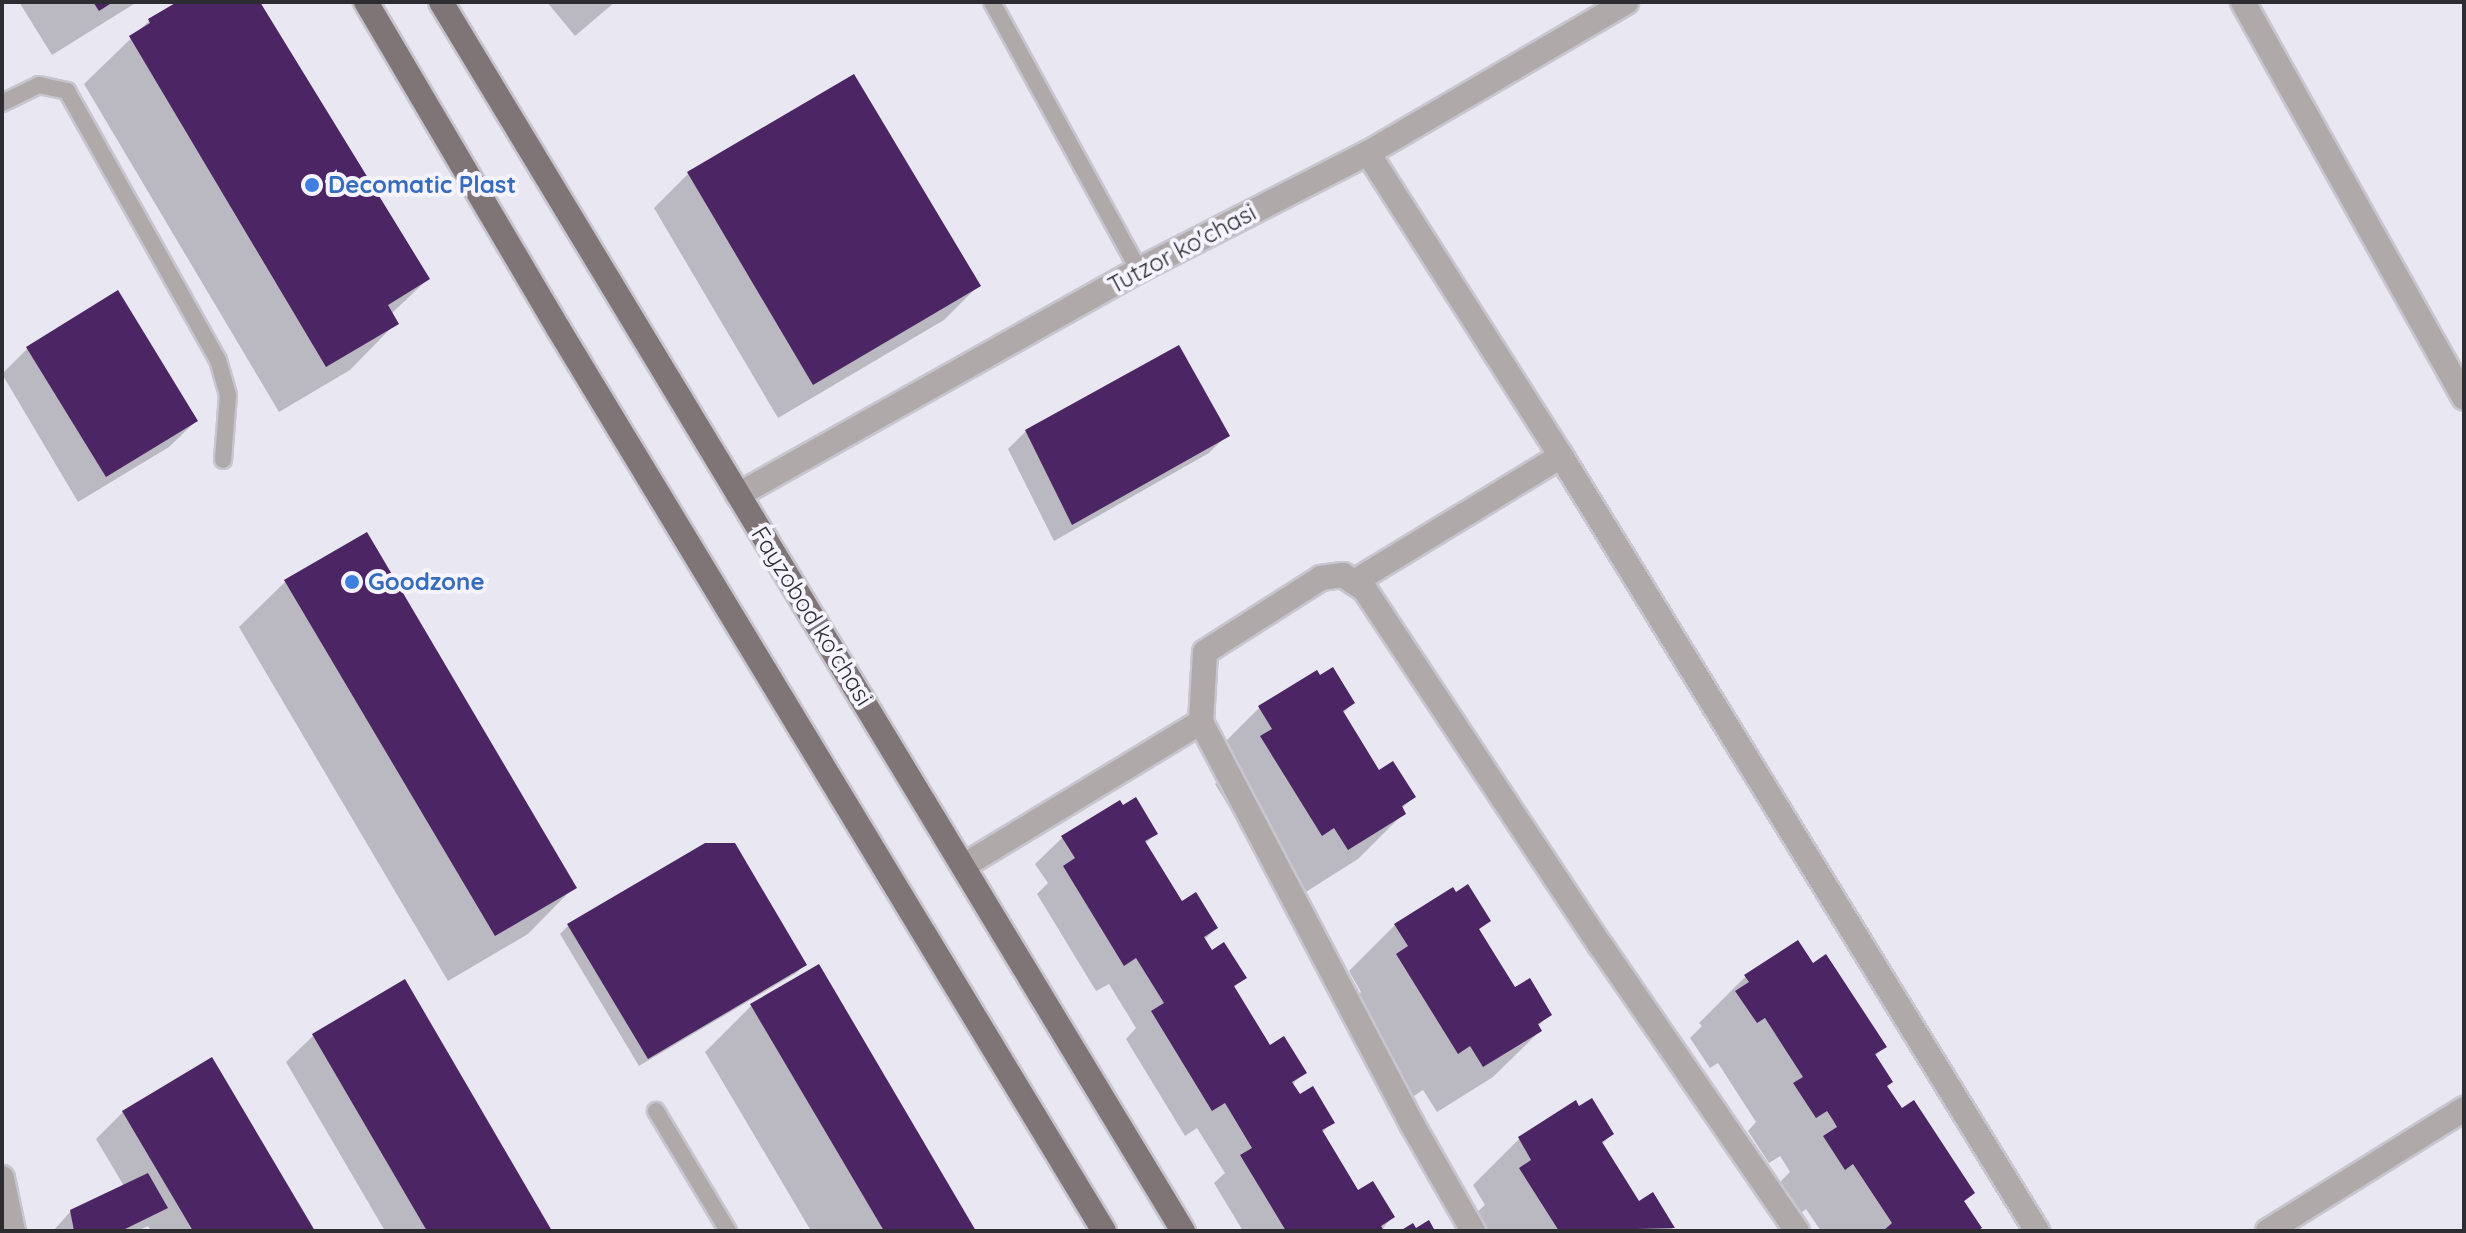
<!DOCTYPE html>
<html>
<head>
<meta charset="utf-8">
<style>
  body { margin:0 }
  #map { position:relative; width:2466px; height:1233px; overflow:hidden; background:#e9e7f1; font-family:Quicksand,sans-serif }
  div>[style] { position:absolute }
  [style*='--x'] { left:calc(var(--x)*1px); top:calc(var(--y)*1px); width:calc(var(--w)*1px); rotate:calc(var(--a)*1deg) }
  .shadow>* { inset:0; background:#0003 }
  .building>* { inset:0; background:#4c2664 }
  .roads { filter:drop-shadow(2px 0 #c7c5ce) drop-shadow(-2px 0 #c7c5ce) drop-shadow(0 2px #c7c5ce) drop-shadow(0 -2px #c7c5ce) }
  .lane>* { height:16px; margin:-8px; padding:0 8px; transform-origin:8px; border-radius:8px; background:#afa9aa }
  .street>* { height:24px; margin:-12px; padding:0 12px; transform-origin:12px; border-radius:12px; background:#afa9aa }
  .primary>* { height:24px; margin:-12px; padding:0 12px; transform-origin:12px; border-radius:12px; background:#7f7576 }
  .dots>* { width:22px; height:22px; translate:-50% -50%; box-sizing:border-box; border:4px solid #f6f4ff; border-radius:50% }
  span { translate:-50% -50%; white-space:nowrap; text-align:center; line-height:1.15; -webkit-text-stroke:8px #f6f4ff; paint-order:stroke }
  .shop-label { font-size:24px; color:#366cbe; font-weight:700 }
  .left { translate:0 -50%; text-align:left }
  .street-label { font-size:24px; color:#2d2c30 }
  .frame { position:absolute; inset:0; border:4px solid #2d2c30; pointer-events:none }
</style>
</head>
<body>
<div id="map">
  <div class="shadow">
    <i style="clip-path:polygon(19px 2px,137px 2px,52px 55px)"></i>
    <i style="clip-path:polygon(181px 2px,257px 2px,428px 279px,391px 314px,396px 323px,350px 370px,279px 412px,84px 84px,149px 21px)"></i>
    <i style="clip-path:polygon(547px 2px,615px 2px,575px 36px)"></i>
    <i style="clip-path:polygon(688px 174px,978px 286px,944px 320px,778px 418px,654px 208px)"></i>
    <i style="clip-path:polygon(118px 293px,196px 421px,169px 447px,78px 502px,2px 374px,27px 349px)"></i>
    <i style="clip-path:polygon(1026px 431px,1227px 435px,1209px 453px,1054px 541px,1008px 449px)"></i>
    <i style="clip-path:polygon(286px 581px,574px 887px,528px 934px,448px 981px,239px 627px)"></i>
    <i style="clip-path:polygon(1353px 703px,1342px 714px,1379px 773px,1414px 797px,1401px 809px,1404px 813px,1358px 859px,1301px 895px,1275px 881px,1215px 784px,1226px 774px,1213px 754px,1259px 708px)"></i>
    <i style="clip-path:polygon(1156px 833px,1145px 844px,1181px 903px,1216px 928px,1204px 940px,1211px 952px,1244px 978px,1233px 988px,1269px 1048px,1304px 1072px,1292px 1085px,1299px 1097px,1332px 1122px,1322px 1133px,1358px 1192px,1392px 1217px,1381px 1231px,1243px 1231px,1214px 1183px,1225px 1173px,1197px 1128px,1185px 1136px,1126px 1039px,1136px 1028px,1109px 984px,1096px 991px,1037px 894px,1048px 883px,1035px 864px,1062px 838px)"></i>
    <i style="clip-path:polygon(1488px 920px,1478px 931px,1514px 990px,1550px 1014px,1537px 1027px,1540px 1031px,1493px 1077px,1437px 1112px,1423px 1090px,1411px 1098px,1351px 1002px,1361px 992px,1349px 971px,1395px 925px)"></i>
    <i style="clip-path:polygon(568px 926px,805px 965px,796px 973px,639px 1066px,560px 934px)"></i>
    <i style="clip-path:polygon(1812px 966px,1884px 1047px,1875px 1056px,1885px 1087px,1901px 1111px,1972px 1193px,1963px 1203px,1976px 1231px,1821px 1231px,1806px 1209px,1798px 1215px,1778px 1184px,1790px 1172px,1787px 1167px,1780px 1156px,1769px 1163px,1748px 1131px,1756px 1122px,1718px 1063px,1710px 1068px,1690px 1038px,1702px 1026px,1699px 1023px,1746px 976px)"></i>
    <i style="clip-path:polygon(751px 1006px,974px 1231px,811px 1231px,705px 1052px)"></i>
    <i style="clip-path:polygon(313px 1036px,550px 1231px,385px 1231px,286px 1062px)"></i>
    <i style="clip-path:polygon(123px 1112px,313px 1231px,151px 1231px,148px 1226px,137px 1231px,53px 1231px,71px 1211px,124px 1186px,96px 1139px)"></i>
    <i style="clip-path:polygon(1612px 1134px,1601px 1145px,1638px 1204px,1652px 1195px,1673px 1228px,1670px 1231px,1484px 1231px,1474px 1215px,1485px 1205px,1473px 1185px,1519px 1139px)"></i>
  </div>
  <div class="building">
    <i style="clip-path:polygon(93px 2px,113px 2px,99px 11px)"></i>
    <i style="clip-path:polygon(177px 2px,260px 2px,430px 279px,388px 305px,399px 324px,326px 367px,129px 36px,150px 23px,148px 19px)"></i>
    <i style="clip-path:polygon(854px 74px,981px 286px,813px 385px,687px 172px)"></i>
    <i style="clip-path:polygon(118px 290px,198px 421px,106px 477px,26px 347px)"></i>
    <i style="clip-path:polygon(1179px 345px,1230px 436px,1072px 525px,1025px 430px)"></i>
    <i style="clip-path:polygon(367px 532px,577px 888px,495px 936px,284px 580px)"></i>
    <i style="clip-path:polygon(1333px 667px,1355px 703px,1343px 711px,1379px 770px,1393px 761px,1416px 797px,1402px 806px,1406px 814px,1348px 850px,1334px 828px,1322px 836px,1260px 736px,1272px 729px,1258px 706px,1317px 670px,1320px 675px)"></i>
    <i style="clip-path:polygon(1136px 797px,1158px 834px,1145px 841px,1182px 901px,1196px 892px,1218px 928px,1204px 937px,1212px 950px,1224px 942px,1247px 978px,1234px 986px,1270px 1045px,1284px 1036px,1307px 1073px,1292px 1082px,1300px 1094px,1313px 1086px,1335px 1123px,1322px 1130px,1358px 1190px,1373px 1181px,1395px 1217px,1381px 1226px,1384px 1231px,1286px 1231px,1240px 1155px,1252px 1148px,1225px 1103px,1212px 1111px,1151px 1011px,1164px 1003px,1136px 958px,1124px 966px,1063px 866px,1075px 858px,1061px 836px,1120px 800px,1123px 805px)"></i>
    <i style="clip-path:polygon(705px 843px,735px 843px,807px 965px,648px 1059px,567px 924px)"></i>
    <i style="clip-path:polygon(1468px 884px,1491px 921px,1479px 929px,1515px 987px,1530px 978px,1552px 1015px,1538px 1024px,1542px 1031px,1483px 1067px,1470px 1046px,1458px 1054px,1396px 954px,1408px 946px,1394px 924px,1453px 887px,1456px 892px)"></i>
    <i style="clip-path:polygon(1798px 940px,1813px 963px,1826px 954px,1887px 1047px,1875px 1054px,1893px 1082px,1887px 1086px,1902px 1108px,1914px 1100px,1975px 1193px,1964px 1201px,1982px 1228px,1977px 1231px,1883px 1231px,1892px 1223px,1853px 1164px,1845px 1170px,1823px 1136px,1837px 1127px,1833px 1120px,1827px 1111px,1816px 1118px,1793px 1083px,1803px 1077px,1765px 1018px,1757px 1023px,1735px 991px,1749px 982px,1744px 975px)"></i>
    <i style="clip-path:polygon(819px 964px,976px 1231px,884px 1231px,750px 1004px)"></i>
    <i style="clip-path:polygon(405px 979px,552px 1231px,427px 1231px,312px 1034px)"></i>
    <i style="clip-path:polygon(212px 1057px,315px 1231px,193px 1231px,122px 1111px)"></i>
    <i style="clip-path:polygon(1592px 1098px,1614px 1134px,1602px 1142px,1639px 1201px,1653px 1192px,1675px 1228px,1559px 1231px,1519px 1168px,1531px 1160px,1518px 1137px,1576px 1100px,1579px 1106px)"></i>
    <i style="clip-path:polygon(148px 1173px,168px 1208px,121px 1231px,74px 1231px,70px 1210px)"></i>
    <i style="clip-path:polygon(1429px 1220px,1435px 1231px,1400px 1231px,1413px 1223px,1416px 1228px)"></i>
  </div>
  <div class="roads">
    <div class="lane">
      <i style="--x:992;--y:2;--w:306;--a:61.3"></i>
      <i style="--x:2;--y:103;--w:41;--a:-25.9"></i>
      <i style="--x:39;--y:85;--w:29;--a:12"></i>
      <i style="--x:67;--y:91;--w:308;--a:60.7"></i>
      <i style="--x:218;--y:360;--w:36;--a:74"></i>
      <i style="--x:228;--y:395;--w:65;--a:94.4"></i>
      <i style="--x:656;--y:1111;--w:140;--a:59"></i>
    </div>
    <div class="street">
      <i style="--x:2243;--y:2;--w:453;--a:60.8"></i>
      <i style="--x:1368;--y:153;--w:359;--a:57.5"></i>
      <i style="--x:1561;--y:456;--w:910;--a:58.44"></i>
      <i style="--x:738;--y:495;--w:460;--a:-29.3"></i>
      <i style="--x:1139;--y:270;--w:257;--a:-27.1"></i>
      <i style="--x:1368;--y:153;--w:299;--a:-30.3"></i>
      <i style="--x:1354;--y:582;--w:242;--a:-31.3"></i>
      <i style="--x:965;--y:865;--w:276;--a:-31.2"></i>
      <i style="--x:2;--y:1178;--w:54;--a:78.3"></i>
      <i style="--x:1473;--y:1231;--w:123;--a:-119.7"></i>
      <i style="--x:1412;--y:1124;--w:454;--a:-117.7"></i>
      <i style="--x:1201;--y:722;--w:70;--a:-86.7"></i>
      <i style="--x:1205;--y:652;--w:138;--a:-32.5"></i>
      <i style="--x:1321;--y:578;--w:22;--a:-8"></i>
      <i style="--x:1343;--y:575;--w:27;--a:34"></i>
      <i style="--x:1365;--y:590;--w:427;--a:56.5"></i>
      <i style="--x:1601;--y:946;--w:346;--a:55.5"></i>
      <i style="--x:2268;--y:1231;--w:231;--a:-31.9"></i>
    </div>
    <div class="primary">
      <i style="--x:366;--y:2;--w:378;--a:59.5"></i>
      <i style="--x:558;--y:328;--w:1055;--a:58.84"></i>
      <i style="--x:441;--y:2;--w:1436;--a:58.88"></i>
    </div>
  </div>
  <div class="dots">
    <i style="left:312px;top:185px;background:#3f7fe0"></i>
    <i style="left:352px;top:582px;background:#3f7fe0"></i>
  </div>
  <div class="shop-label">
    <span class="left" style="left:328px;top:185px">Decomatic Plast</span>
    <span class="left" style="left:368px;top:582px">Goodzone</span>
  </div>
  <div class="street-label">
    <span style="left:1182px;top:249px;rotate:-28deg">Tutzor ko'chasi</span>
    <span style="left:812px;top:616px;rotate:58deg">Fayzobod ko'chasi</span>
  </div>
  <div class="frame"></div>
</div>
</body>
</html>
